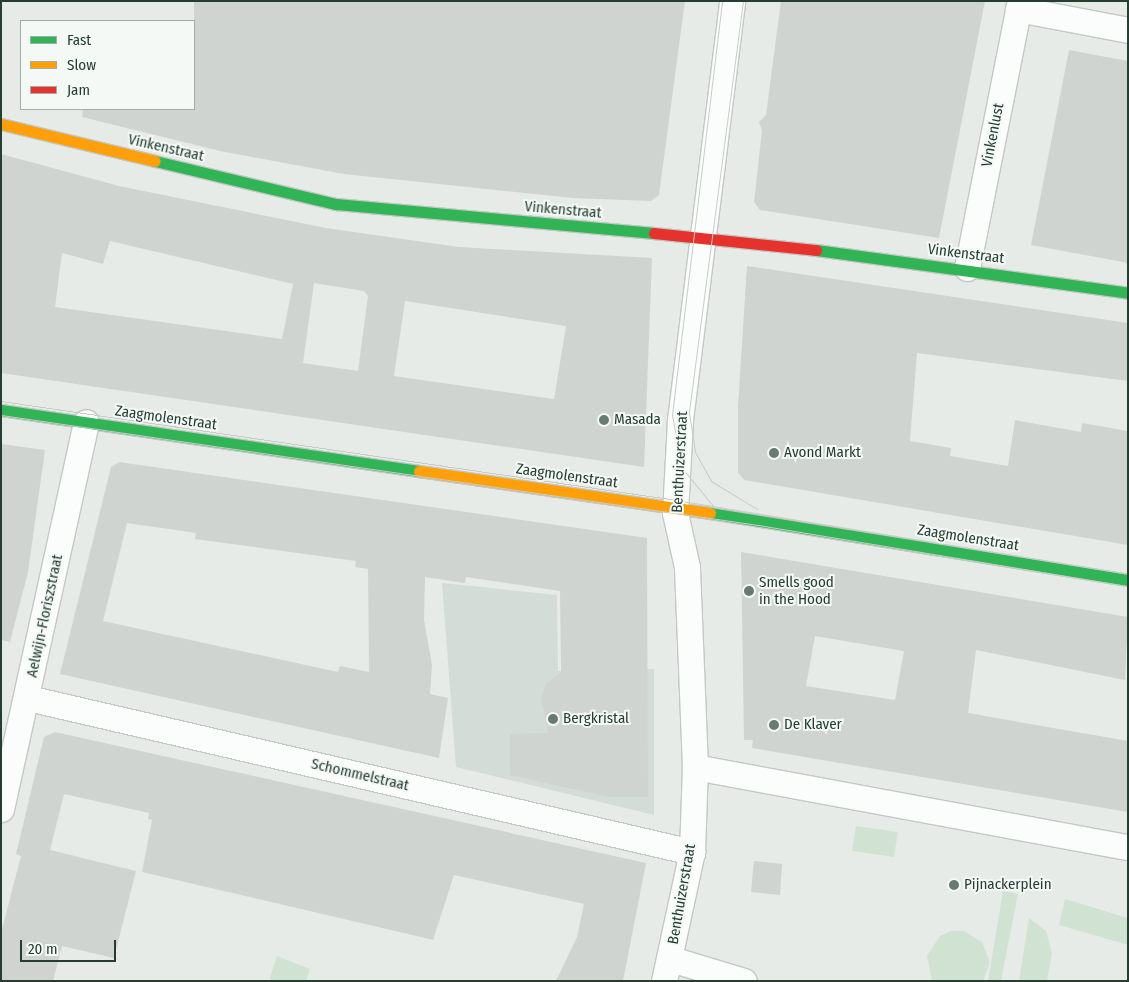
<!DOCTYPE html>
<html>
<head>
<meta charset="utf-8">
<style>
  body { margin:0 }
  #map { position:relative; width:1129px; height:982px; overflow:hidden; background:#e6ebe8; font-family:"Fira Sans Condensed",sans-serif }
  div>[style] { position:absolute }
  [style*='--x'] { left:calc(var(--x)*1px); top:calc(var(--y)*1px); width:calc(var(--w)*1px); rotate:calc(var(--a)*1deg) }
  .built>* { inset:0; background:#d4dcd7 }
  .green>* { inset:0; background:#d0e3d2 }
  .building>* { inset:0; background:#cfd4d1 }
  .roads { filter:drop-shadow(1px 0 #c3c8c5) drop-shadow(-1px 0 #c3c8c5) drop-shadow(0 1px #c3c8c5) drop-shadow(0 -1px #c3c8c5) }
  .street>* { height:25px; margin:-12.5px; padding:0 12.5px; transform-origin:12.5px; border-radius:12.5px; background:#fbfcfc }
  .fast>* { height:11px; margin:-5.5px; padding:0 5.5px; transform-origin:5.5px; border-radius:5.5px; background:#30b455 }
  .slow>* { height:11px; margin:-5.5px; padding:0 5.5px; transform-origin:5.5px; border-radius:5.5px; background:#ff9f0a }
  .jam>* { height:11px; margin:-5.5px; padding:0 5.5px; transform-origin:5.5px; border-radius:5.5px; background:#e5322d }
  .tram>* { height:1px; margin:-0.5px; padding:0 0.5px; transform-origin:0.5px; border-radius:0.5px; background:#c7ccc9 }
  .dots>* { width:14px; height:14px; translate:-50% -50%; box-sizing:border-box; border:2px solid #f5f9f6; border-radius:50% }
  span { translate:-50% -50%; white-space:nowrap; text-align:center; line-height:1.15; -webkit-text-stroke:4px #f5f9f6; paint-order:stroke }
  .street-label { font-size:15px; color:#243e32 }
  .poi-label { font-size:15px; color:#243e32 }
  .left { translate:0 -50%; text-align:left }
  .frame { position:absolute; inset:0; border:2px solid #243e32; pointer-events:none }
  .legend { position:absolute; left:20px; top:20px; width:175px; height:90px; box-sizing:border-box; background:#f5f9f6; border:1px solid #a1aea8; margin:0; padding:6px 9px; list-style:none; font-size:15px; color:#243e32 }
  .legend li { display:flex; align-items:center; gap:10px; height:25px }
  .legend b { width:25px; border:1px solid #a1aea8 }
  .scale { position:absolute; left:20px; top:940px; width:96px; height:22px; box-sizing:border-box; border:2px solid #243e32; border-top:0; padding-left:6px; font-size:15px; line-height:18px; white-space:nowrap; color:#243e32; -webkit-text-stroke:4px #f5f9f6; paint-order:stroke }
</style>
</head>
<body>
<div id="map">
  <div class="built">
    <i style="clip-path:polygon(442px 583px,557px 595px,558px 671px,654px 669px,654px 815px,456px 767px)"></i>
  </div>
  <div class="green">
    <i style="clip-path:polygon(856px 826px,898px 832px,894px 857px,852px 851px)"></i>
    <i style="clip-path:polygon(1003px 891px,1018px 894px,1001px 981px,988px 981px)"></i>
    <i style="clip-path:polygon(1065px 899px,1128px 918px,1128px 945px,1059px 925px)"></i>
    <i style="clip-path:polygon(1029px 918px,1046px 931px,1052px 953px,1047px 981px,1019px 981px)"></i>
    <i style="clip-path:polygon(952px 931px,964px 931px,982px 942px,990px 962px,983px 981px,932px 981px,927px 956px,940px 936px)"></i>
    <i style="clip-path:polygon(277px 956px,310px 969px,306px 981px,269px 981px)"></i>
  </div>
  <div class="building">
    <i style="clip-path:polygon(194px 1px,685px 1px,659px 195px,651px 201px,573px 198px,344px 174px,220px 151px,82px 117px,83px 109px,194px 109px)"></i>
    <i style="clip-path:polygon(781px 1px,985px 1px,939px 238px,760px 210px,754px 202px,762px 130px,759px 122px,766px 115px)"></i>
    <i style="clip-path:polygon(1069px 50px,1128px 61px,1128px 263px,1031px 245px)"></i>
    <i style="clip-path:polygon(evenodd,1px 154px,119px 186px,326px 228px,459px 247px,652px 258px,644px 467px,1px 373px,1px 154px,110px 241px,293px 284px,282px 339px,55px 307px,62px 253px,103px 264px,110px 241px,1px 154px,314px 283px,364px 291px,368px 296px,358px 371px,303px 363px,314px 283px,1px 154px,405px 301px,566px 326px,554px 399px,394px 376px,405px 301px)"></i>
    <i style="clip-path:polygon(747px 266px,1128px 323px,1128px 381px,917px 353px,910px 441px,951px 448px,950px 456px,1008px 466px,1015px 420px,1081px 432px,1082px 423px,1128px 431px,1128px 545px,744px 480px,738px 473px,738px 406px)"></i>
    <i style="clip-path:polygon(1px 444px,45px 450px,28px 572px,10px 642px,1px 640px)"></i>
    <i style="clip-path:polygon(evenodd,119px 462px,647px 538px,648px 797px,609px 797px,510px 775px,510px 734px,548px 733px,541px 698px,546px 684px,561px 672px,560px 591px,466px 577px,465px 583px,425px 577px,424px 620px,432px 665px,430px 694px,448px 698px,439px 758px,60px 674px,111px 467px,119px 462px,127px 523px,196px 533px,195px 539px,356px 561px,355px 567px,368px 569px,369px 672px,340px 666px,338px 672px,103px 621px,127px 523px)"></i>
    <i style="clip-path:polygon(evenodd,741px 552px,1128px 617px,1125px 680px,976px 650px,968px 713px,1128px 741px,1128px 812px,752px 748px,753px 740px,744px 740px,741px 552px,815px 636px,904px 651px,895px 700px,806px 686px,815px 636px)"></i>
    <i style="clip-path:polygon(55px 732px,646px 863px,623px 981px,556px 981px,577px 937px,584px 904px,454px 875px,433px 940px,425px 938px,142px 872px,152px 820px,148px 819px,149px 813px,64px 794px,50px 850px,136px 871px,114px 958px,62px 946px,53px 981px,1px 981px,1px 933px,21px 856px,16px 854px,44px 737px)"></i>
    <i style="clip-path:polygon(754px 861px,782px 864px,780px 895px,751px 892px)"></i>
  </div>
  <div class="roads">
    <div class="street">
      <i style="--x:1018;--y:9;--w:112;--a:10.8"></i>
      <i style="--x:967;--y:268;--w:272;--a:-78.8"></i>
      <i style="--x:28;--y:698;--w:682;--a:13.06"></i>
      <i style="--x:695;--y:767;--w:440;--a:10.5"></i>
      <i style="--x:1;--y:809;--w:396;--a:-77.6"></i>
      <i style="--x:671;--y:959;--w:76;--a:16.8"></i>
      <i style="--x:664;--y:981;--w:132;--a:-77.8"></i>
      <i style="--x:692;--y:852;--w:85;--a:-88"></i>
      <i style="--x:695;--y:767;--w:200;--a:-92.3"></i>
      <i style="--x:687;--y:567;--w:55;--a:-102.5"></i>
      <i style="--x:675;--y:513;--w:93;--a:-86.9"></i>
      <i style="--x:680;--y:420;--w:422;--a:-82.9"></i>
    </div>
    <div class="fast">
      <i style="--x:155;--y:161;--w:186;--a:13.4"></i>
      <i style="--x:336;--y:204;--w:319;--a:5.2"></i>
      <i style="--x:816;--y:250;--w:315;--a:7.8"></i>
      <i style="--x:1;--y:410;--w:422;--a:8.3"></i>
      <i style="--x:710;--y:513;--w:423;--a:9.1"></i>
    </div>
    <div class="slow">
      <i style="--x:1;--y:124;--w:158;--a:13.5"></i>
      <i style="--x:419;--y:471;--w:294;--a:8.2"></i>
    </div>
    <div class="jam">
      <i style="--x:654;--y:233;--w:163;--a:6"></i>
    </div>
  </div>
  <div class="tram">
    <i style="--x:743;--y:1;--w:416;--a:97.5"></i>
    <i style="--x:689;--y:413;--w:39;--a:81"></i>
    <i style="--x:695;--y:452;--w:33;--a:61"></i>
    <i style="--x:711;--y:481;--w:54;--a:31.3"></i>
    <i style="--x:1;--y:401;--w:682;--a:8.34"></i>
    <i style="--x:676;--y:500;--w:458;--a:9.3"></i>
    <i style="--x:1;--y:415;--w:765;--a:8.27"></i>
    <i style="--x:758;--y:525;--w:375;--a:9.4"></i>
    <i style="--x:714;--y:507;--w:50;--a:-129.4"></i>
    <i style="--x:682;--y:468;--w:54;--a:-100.7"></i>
    <i style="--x:672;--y:415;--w:417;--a:-83.1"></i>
  </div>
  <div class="dots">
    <i style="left:604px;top:420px;background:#687b72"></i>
    <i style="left:774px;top:453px;background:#687b72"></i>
    <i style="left:749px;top:591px;background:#687b72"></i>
    <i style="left:553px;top:719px;background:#687b72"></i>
    <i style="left:774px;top:725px;background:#687b72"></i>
    <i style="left:954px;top:885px;background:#687b72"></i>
  </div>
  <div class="street-label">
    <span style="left:993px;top:135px;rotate:-79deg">Vinkenlust</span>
    <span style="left:166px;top:148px;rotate:13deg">Vinkenstraat</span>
    <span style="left:563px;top:210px;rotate:5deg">Vinkenstraat</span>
    <span style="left:966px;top:254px;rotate:7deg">Vinkenstraat</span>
    <span style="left:166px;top:418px;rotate:8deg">Zaagmolenstraat</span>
    <span style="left:680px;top:462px;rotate:-87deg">Benthuizerstraat</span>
    <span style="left:567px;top:476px;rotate:8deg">Zaagmolenstraat</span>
    <span style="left:968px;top:538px;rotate:9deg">Zaagmolenstraat</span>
    <span style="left:45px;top:616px;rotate:-78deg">Aelwijn-Floriszstraat</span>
    <span style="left:360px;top:775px;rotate:13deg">Schommelstraat</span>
    <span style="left:682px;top:894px;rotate:-80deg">Benthuizerstraat</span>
  </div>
  <div class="poi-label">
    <span class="left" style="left:614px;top:420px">Masada</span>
    <span class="left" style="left:784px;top:453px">Avond Markt</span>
    <span class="left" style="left:759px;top:591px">Smells good<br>in the Hood</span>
    <span class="left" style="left:563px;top:719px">Bergkristal</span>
    <span class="left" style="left:784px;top:725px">De Klaver</span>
    <span class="left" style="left:964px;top:885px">Pijnackerplein</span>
  </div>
  <div class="frame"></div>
  <ul class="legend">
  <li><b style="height:6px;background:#30b455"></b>Fast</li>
  <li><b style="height:6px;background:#ff9f0a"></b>Slow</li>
  <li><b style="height:6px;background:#e5322d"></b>Jam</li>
  </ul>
  <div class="scale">20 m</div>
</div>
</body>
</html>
